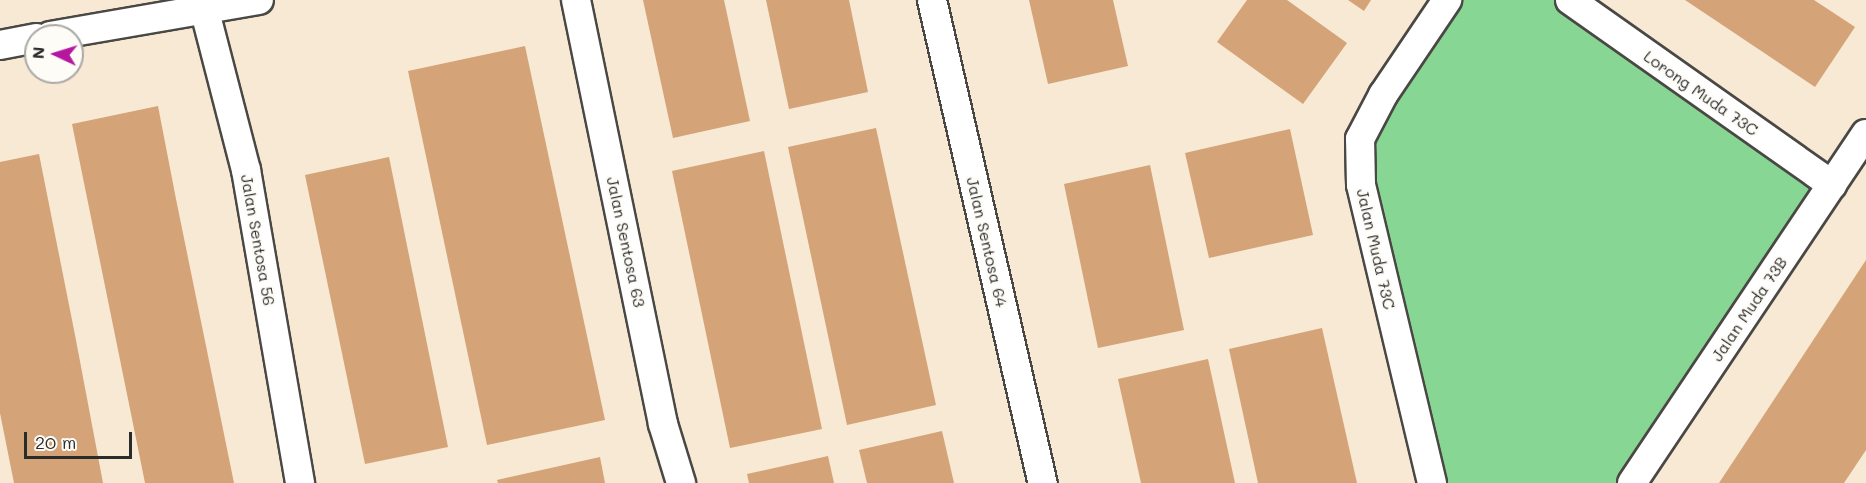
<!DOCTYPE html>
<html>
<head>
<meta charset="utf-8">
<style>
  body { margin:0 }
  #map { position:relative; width:1866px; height:483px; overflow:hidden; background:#f7e9d4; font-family:Mali,sans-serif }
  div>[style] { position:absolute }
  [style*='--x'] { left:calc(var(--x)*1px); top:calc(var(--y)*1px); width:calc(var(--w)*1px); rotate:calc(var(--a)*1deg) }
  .green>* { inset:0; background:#88d694 }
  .building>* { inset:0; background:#d4a377 }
  .roads { filter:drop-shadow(2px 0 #4a4844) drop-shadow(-2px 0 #4a4844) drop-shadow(0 2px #4a4844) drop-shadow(0 -2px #4a4844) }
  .street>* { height:28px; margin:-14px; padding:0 14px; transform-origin:14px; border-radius:14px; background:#fff }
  span { translate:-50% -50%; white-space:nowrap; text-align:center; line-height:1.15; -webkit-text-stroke:5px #fdfcf7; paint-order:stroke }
  .street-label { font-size:16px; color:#2b2b2b }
  .north { position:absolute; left:24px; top:24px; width:60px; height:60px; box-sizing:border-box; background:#fdfcf7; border:2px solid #a9a8a5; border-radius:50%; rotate:274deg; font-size:16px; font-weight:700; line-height:24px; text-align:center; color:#2b2b2b }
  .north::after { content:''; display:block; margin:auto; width:21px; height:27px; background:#b5179e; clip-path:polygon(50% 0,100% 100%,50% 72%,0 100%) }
  .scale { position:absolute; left:24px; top:432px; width:108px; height:27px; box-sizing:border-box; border:3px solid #2b2b2b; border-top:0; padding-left:8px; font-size:18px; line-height:21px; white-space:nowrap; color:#2b2b2b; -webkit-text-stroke:4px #fdfcf7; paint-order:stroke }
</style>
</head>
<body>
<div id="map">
  <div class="green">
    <i style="clip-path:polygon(1449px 0,1570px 0,1832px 185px,1632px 483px,1432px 483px,1360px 139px)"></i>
  </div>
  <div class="building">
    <i style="clip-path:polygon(643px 0,724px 0,750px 121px,673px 138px)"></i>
    <i style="clip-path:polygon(766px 0,849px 0,868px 92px,789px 109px)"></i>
    <i style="clip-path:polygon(1029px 0,1113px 0,1128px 66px,1048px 84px)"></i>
    <i style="clip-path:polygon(1247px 0,1287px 0,1347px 43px,1303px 104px,1217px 42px)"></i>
    <i style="clip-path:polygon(1348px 0,1371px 0,1364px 11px)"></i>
    <i style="clip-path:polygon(1685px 0,1814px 0,1855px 27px,1815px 87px)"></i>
    <i style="clip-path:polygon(525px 46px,605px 420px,487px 445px,408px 71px)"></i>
    <i style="clip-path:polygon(158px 106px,176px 199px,234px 483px,145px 483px,128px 399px,72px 124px)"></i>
    <i style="clip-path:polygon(876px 128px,936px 405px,847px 425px,788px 147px)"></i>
    <i style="clip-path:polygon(1290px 129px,1313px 235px,1209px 258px,1185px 153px)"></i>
    <i style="clip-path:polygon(764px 151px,822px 429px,730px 448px,672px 171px)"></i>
    <i style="clip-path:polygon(39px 154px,75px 335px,103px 483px,14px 483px,0 413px,0 162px)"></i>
    <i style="clip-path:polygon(389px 157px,448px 447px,365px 464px,305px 175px)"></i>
    <i style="clip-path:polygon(1150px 165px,1184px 330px,1098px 348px,1064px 184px)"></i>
    <i style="clip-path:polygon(1866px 260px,1866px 450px,1844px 483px,1719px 483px)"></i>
    <i style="clip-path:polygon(1322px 328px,1357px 483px,1258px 483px,1229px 349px)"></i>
    <i style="clip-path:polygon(1208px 359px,1235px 483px,1141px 483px,1118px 379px)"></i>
    <i style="clip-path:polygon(942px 431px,954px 483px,867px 483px,859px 450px)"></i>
    <i style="clip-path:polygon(828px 456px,834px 483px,749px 483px,747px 474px)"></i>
    <i style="clip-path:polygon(600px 457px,605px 483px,498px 483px,497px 480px)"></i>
  </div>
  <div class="roads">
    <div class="street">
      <i style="--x:202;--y:0;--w:176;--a:75.5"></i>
      <i style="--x:246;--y:170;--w:318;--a:80.2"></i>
      <i style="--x:576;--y:0;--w:433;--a:78.4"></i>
      <i style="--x:663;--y:424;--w:62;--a:73"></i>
      <i style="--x:932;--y:0;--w:496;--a:77.1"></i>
      <i style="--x:1570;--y:0;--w:321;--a:35.2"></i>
      <i style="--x:50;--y:36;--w:212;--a:-9.8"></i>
      <i style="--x:0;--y:45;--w:37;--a:-11"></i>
      <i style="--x:1432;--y:483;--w:306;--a:-103.4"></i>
      <i style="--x:1361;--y:185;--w:46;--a:-91.2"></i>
      <i style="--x:1360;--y:139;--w:50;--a:-62.4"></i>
      <i style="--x:1383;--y:95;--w:115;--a:-56"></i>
      <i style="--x:1632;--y:483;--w:420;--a:-56.2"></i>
    </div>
  </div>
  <div class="street-label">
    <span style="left:1701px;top:93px;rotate:35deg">Lorong Muda 73C</span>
    <span style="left:258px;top:240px;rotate:80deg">Jalan Sentosa 56</span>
    <span style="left:626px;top:242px;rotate:78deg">Jalan Sentosa 63</span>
    <span style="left:987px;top:242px;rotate:77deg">Jalan Sentosa 64</span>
    <span style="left:1376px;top:249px;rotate:77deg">Jalan Muda 73C</span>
    <span style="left:1749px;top:309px;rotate:-56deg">Jalan Muda 73B</span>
  </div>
  <div class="north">N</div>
  <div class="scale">20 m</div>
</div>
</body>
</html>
